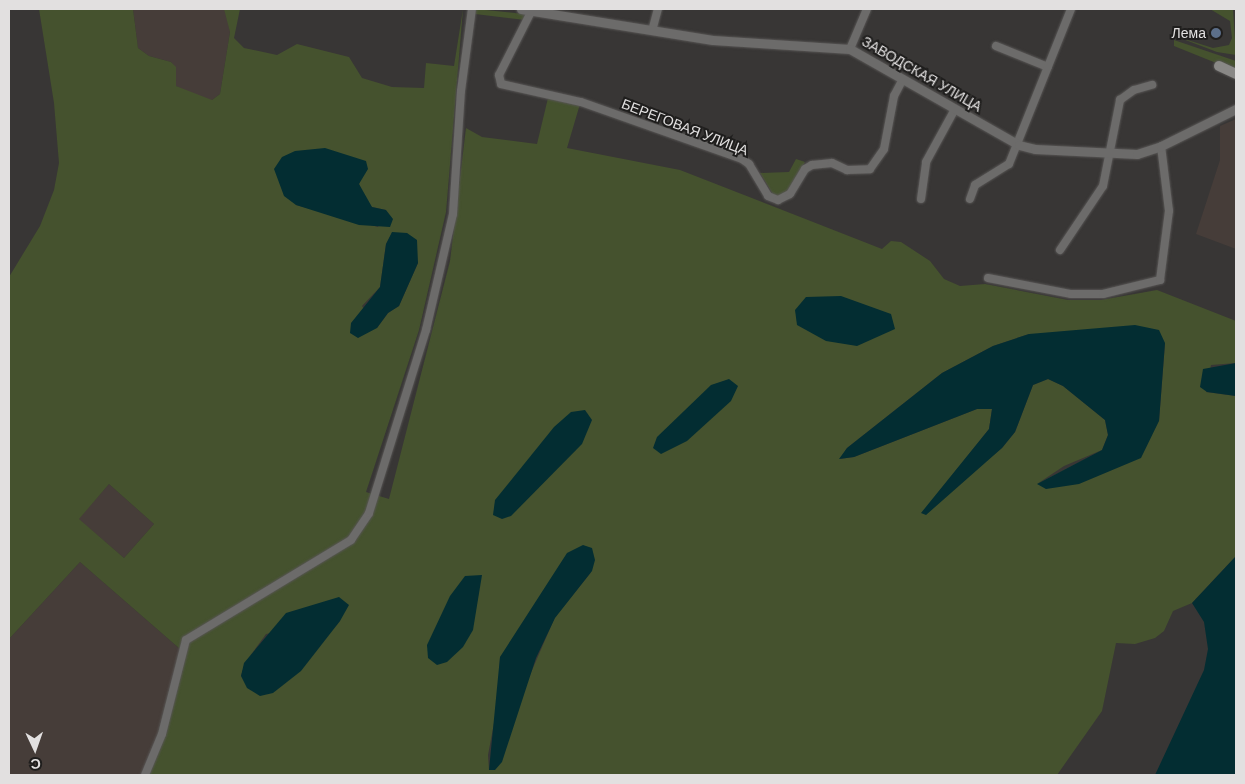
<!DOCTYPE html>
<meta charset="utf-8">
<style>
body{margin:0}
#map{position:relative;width:1245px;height:784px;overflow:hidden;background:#383635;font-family:Arial,sans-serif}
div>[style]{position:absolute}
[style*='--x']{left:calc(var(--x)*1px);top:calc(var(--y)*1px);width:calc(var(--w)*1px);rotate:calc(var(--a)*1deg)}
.built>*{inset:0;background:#463d39}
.green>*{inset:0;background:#45522e}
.water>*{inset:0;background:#032d32}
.roads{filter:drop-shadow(0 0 1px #575554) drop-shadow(0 0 1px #575554)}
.minor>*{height:8px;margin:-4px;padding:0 4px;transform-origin:4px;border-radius:4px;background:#6c6b6a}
.tertiary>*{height:9px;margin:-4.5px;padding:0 4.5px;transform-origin:4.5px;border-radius:4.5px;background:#6c6b6a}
.secondary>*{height:10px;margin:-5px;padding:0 5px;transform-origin:5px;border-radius:5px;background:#898886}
.dots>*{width:14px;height:14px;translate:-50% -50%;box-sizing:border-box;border:2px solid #1f1e1d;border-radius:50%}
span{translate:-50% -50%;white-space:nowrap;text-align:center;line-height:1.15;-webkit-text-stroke:4px #1f1e1d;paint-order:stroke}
.poi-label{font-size:14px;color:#e2e0e0}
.right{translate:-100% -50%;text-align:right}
.street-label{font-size:14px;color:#e2e0e0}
.frame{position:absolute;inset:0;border:10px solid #e2e0e0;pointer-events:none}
.north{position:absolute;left:10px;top:724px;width:50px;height:50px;-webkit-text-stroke:4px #1f1e1d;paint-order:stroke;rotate:177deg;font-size:14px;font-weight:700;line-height:20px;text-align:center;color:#e2e0e0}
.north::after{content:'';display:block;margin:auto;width:18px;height:22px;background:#e2e0e0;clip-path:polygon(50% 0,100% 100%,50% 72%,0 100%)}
</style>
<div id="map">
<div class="built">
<div style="clip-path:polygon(133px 9px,224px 9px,228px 12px,230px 32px,220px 94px,212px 100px,203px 100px,176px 86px,175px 67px,171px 62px,149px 56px,138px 48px)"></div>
<div style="clip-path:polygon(1236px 119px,1236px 249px,1196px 234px,1220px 160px,1220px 126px)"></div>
<div style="clip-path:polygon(109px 484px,154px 524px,124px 558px,78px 519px)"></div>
<div style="clip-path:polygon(80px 562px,180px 649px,153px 752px,142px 775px,9px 775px,9px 639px)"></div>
</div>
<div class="green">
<div style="clip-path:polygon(evenodd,39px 9px,133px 9px,138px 48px,149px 56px,171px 62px,176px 67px,176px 86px,212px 100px,220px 94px,230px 32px,224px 9px,240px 9px,234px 38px,244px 48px,277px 55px,297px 44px,349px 57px,362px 78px,392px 87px,424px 88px,426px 63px,454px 66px,463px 9px,446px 212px,419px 330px,366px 492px,389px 499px,450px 261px,466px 128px,482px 137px,537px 144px,548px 98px,580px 104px,567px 148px,680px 170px,882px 249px,891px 241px,901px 242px,930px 261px,944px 279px,960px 286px,985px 284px,1068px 300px,1101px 300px,1157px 290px,1236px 321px,1236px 363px,1211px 365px,1206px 392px,1236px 396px,1236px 556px,1192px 603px,1173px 611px,1164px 631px,1155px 638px,1135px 644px,1116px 643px,1102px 711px,1057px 775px,142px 775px,153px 752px,180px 649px,80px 562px,9px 639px,9px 277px,40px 226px,54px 190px,59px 163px,54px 103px,39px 9px,361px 176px,359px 184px,365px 199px,372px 207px,386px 210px,378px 227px,296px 205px,361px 176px,39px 9px,392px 233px,407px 233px,418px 263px,399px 306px,388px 313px,377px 328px,362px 306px,380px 287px,386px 244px,392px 233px,39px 9px,1029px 334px,1165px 343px,1159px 421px,1037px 484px,1064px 466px,1102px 450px,1108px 435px,1105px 420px,1063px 386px,1048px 379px,1033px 385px,1015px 432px,1002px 448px,922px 513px,989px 429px,992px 409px,977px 409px,854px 457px,840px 459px,847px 448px,942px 373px,993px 346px,1029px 334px,39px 9px,109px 484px,154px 524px,124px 558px,79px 519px,109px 484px,39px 9px,592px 571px,555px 617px,489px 770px,488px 755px,498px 702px,500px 657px,592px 571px,39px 9px,340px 621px,320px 644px,241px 676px,245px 663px,266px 634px,340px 621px)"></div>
<div style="clip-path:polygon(476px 9px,524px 14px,525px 20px,475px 14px)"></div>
<div style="clip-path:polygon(1210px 9px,1233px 9px,1236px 55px,1217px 52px,1175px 36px,1213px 48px,1229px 45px,1232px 38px,1230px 21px)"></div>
<div style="clip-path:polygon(1174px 40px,1236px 61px,1236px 71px,1174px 46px)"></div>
<div style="clip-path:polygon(796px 159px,805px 162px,790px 190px,779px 197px,774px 196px,760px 173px,789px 172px)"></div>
</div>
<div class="water">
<div style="clip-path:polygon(325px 148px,366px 161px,368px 169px,359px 184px,372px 207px,386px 210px,393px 219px,390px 227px,359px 225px,296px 205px,284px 196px,274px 169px,282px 157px,295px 151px)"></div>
<div style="clip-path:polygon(392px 232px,407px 233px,417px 240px,418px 263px,399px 306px,388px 313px,377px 328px,358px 338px,350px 333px,351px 323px,380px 287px,386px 244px)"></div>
<div style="clip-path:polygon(841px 296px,891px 314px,895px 329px,857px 346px,826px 341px,797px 325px,795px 310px,806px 297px)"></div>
<div style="clip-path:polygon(1135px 325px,1159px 330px,1165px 343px,1159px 421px,1141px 458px,1079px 484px,1046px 489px,1037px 484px,1102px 450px,1108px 435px,1105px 420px,1063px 386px,1048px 379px,1033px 385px,1015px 432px,1002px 448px,926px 515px,921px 513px,989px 429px,992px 409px,977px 409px,854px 457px,839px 459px,847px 448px,942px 373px,993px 346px,1029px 334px)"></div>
<div style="clip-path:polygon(1236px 363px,1236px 396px,1207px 392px,1200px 387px,1203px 369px)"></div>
<div style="clip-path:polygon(729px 379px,738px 386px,731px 401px,687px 441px,661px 454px,653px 448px,657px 437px,711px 385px)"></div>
<div style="clip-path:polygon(585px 410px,592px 420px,582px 444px,511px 516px,502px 519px,493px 515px,495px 500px,554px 427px,571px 412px)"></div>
<div style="clip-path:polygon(583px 545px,592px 548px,595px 560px,592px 571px,555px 618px,536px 658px,502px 762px,495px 770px,489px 770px,500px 657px,567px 553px)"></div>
<div style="clip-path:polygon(1236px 556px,1236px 775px,1155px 775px,1204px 670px,1208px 649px,1204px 622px,1192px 603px)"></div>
<div style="clip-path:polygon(482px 575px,473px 630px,463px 647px,447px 662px,437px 665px,428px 658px,427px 645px,450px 596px,465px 576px)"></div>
<div style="clip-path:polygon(339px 597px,349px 605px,340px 621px,301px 671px,273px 693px,260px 696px,247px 688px,241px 676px,244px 663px,286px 613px)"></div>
</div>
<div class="roads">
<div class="minor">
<div style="--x:532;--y:10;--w:73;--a:116.9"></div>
<div style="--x:499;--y:75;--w:9;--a:77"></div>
<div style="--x:501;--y:84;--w:82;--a:12.7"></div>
<div style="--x:581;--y:102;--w:171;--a:19.5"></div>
<div style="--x:742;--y:159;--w:9;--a:36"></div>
<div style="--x:749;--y:164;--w:37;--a:59"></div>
<div style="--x:768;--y:196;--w:11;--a:22"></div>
<div style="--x:778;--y:200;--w:13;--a:-27"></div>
<div style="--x:790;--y:194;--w:29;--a:-59"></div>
<div style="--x:805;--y:169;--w:8;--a:-30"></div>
<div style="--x:812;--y:165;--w:20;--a:-6"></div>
<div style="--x:832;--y:163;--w:17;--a:25"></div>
<div style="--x:847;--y:170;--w:23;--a:-2"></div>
<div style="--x:870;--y:169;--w:24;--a:-55"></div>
<div style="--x:884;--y:149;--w:54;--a:-79.3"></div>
<div style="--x:894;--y:96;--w:19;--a:-62"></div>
<div style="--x:652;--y:31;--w:23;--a:-75"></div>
<div style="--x:996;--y:46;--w:56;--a:22"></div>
<div style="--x:850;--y:49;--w:43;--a:-67"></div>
<div style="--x:921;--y:199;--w:37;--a:-82"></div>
<div style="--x:926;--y:162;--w:60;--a:-61.3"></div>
<div style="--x:970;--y:199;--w:15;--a:-70"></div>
<div style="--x:975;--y:185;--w:40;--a:-32"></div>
<div style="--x:1009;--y:164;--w:167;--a:-68.2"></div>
<div style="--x:1060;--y:250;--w:77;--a:-56.1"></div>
<div style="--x:1103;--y:186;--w:88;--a:-78.8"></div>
<div style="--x:1120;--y:100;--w:17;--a:-36"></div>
<div style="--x:1134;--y:90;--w:19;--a:-16"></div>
<div style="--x:988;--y:278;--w:85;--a:10.9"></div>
<div style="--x:1071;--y:294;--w:32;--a:0"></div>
<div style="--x:1103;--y:294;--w:59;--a:-13.8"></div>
<div style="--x:1160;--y:280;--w:70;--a:-82.6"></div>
<div style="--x:1169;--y:211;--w:65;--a:-97"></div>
<div style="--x:145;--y:775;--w:44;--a:-67.5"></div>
<div style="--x:162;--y:734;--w:97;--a:-75.7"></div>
<div style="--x:186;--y:640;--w:193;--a:-31.2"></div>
<div style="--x:351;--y:540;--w:32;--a:-56"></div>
<div style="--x:369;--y:513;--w:192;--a:-72.7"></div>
<div style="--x:426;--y:330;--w:119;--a:-76.9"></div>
<div style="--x:453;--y:214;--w:123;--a:-86.3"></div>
<div style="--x:461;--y:91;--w:83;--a:-82.4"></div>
</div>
<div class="tertiary">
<div style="--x:521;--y:9;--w:194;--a:9.2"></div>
<div style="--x:713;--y:40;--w:137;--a:3.8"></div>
<div style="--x:850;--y:49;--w:194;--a:29.6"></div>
<div style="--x:1019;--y:145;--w:16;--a:14"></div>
<div style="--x:1035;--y:149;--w:102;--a:2.8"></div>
<div style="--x:1137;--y:154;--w:25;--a:-18"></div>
<div style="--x:1161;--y:146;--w:84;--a:-26.3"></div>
</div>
<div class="secondary">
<div style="--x:1219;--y:66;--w:19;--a:25"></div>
</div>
</div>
<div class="dots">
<div style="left:1216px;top:33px;background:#5c6f8a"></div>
</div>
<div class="poi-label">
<span class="right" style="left:1206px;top:33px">Лема</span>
</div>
<div class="street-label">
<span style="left:922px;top:74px;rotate:30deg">ЗАВОДСКАЯ УЛИЦА</span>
<span style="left:685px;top:127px;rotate:21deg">БЕРЕГОВАЯ УЛИЦА</span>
</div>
<div class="frame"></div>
<div class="north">С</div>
</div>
